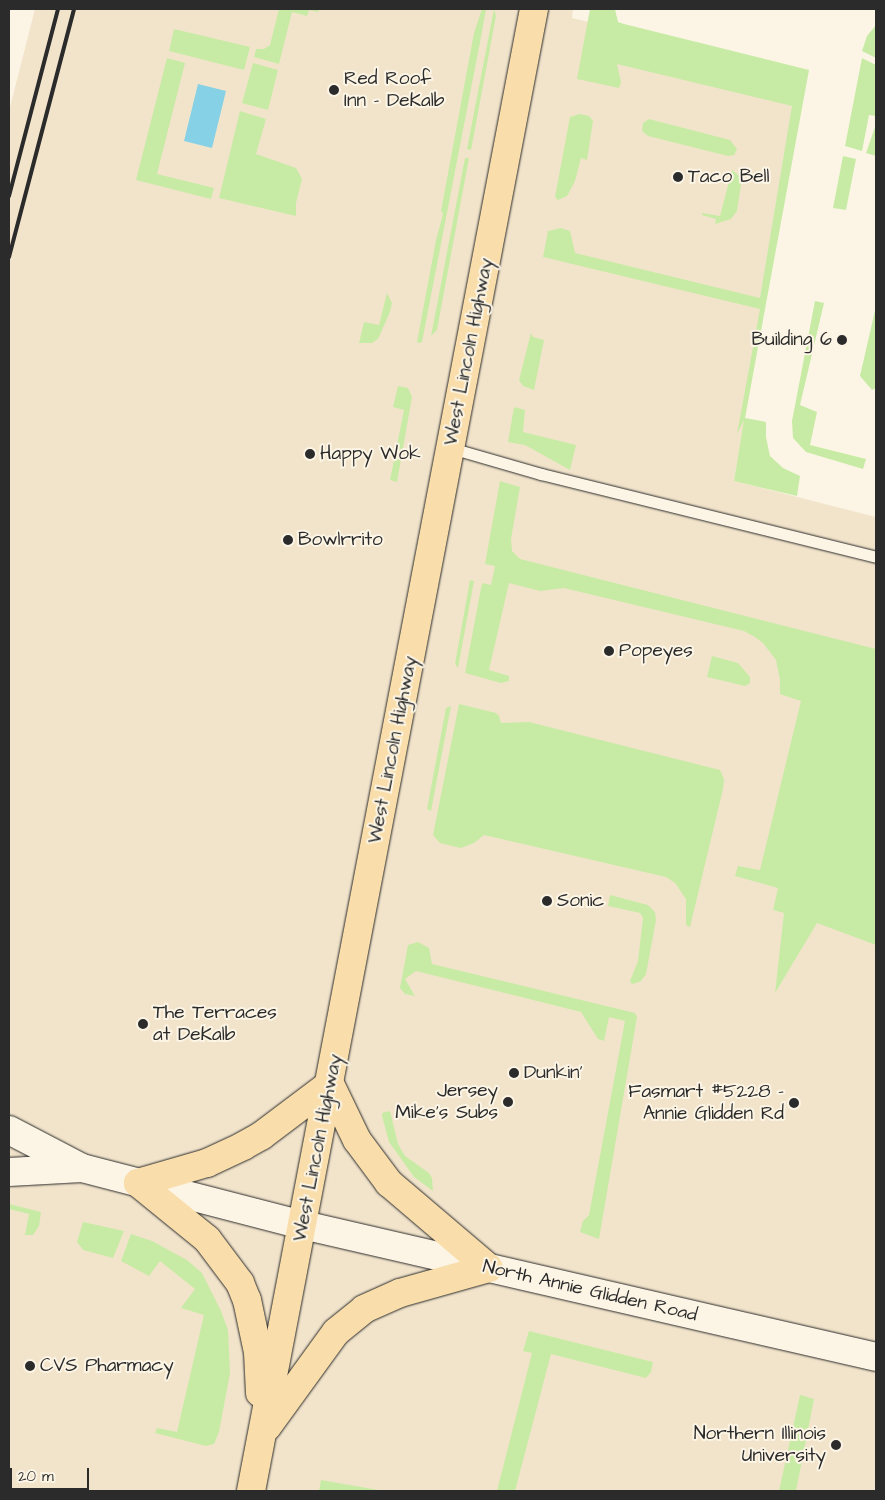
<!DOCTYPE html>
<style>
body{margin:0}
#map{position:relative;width:885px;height:1500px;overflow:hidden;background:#fcf5e5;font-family:"Architects Daughter",sans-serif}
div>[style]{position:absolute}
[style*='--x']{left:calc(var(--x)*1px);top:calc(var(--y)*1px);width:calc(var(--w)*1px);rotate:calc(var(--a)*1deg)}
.built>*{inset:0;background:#f2e4cb}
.green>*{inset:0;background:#c7eba4}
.water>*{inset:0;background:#86d1e6}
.roads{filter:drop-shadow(0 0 1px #2b2b2b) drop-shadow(0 0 1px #2b2b2b)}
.lane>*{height:11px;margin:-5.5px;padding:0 5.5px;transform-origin:5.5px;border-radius:5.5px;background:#fcf5e5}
.secondary>*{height:28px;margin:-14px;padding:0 14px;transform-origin:14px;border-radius:14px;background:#fcf5e5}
.primary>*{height:28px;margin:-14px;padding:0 14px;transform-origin:14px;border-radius:14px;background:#f9deab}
.rail>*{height:4px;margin:-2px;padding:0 2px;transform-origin:2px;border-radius:2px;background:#2b2b2b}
.dots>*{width:14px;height:14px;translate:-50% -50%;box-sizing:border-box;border:2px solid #fcf5e5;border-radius:50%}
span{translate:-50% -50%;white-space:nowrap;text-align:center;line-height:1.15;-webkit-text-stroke:4px #fcf5e5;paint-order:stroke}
.poi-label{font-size:19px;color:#2b2b2b}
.left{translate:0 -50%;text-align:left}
.right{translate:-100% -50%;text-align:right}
.street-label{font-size:19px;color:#2b2b2b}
.frame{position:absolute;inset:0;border:10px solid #2b2b2b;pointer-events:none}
.scale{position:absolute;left:10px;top:1468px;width:79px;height:22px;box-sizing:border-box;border:2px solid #2b2b2b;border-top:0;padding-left:6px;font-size:15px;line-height:18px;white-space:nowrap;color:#2b2b2b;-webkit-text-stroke:4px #fcf5e5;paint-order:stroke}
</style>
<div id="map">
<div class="built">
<div style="clip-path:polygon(35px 9px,573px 9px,572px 18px,805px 73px,734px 481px,876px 517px,876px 1491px,9px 1491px,9px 111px)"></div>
</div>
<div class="green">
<div style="clip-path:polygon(279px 9px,319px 9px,318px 12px,309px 10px,307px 16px,292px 12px,279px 64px,254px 57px,256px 49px,264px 49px,270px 45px)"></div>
<div style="clip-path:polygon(482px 9px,486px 9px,481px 37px,422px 342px,419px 343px,417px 342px,436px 240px,443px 214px,441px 211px,474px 33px)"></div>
<div style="clip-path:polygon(494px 9px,496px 16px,471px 150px,467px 149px)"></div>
<div style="clip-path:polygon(590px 9px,615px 9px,618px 22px,624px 24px,809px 70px,745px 418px,766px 422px,766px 437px,770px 456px,783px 468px,800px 476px,797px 496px,734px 481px,744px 420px,737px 434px,760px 309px,543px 257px,548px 231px,561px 228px,570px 231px,575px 253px,760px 298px,792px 106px,617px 64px,621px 82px,619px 88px,577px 79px)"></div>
<div style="clip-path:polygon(876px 25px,876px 58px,862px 51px,867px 36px)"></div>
<div style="clip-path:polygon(174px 29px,250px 47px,244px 70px,169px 51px)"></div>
<div style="clip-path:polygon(167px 58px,185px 63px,157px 174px,214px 188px,211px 199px,136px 180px)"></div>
<div style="clip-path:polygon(862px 58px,876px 65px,876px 116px,869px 115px,862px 151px,845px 146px)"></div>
<div style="clip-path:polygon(253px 63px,278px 70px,268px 110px,242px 103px)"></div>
<div style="clip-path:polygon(240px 111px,266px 119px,256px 154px,296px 168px,302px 179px,296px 203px,296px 216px,219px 198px)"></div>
<div style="clip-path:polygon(580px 114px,589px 116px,593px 121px,587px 160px,581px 158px,575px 181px,567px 196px,558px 200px,555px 197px,570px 117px)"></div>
<div style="clip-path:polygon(649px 119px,730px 140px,737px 149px,734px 155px,728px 156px,648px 136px,642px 131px,643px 123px)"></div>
<div style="clip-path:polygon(876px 124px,876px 156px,866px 153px)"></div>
<div style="clip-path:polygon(843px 156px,856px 159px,846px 210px,833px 208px)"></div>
<div style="clip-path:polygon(465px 158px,469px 158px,437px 330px,431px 336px)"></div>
<div style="clip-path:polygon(732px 170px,742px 178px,737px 211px,731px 219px,715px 224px,716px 219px,702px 215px,702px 213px,720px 216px)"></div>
<div style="clip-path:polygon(387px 293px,392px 303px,390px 312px,378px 339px,372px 343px,359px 343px,364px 322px,379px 325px)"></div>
<div style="clip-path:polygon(815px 301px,824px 303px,800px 405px,817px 412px,810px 445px,866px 459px,863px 469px,806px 452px,793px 438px,792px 421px)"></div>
<div style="clip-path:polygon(876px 306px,876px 388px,872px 390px,860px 376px)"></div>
<div style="clip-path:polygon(531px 333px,533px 337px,544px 340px,534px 390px,523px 386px,519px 380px)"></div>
<div style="clip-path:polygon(398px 386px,408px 388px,412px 397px,397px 482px,390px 480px,404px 410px,393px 407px)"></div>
<div style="clip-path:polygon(514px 407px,525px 410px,523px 432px,576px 445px,570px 470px,525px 445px,508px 442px)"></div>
<div style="clip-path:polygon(500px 481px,520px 487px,511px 539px,512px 551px,520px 559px,876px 649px,876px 945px,817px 923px,775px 993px,784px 913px,773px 910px,778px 888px,735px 876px,738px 866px,760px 870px,801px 701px,780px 694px,780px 680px,776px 660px,763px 643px,755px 637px,744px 631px,564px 588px,540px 591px,509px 583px,489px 670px,509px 676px,509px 681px,501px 683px,465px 673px,482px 583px,491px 585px,495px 566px,485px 564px)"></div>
<div style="clip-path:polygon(470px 580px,474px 581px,458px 668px,455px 664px)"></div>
<div style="clip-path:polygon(712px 656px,738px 663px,750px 677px,750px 683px,745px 686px,707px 677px)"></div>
<div style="clip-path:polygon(459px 704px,496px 713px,499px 716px,501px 723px,529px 722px,720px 770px,724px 779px,723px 789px,690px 927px,687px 926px,686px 923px,686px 899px,675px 883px,666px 877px,484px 835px,474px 843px,461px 848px,440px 843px,433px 835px)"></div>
<div style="clip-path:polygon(451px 706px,431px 811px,427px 809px,446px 708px)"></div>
<div style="clip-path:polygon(610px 895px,648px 905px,655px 912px,656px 920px,646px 974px,641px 981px,636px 983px,632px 984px,630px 981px,638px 961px,643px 918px,640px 913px,608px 906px)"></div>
<div style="clip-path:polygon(418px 942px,429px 948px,432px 964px,635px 1013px,637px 1017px,599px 1239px,580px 1232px,583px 1221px,589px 1215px,625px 1021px,609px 1017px,604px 1041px,598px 1039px,581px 1012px,416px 971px,405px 979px,415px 996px,405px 994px,400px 988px,408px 945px)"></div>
<div style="clip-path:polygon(390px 1111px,398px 1144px,405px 1156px,429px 1173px,432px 1178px,433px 1191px,414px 1177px,389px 1142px,382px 1116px,382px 1113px)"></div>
<div style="clip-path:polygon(9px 1204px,41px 1212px,39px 1226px,33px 1235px,25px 1235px,29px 1214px,9px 1209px)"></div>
<div style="clip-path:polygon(83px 1222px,124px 1231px,113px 1258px,83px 1250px,77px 1242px)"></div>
<div style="clip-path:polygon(131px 1234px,152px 1241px,187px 1260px,202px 1273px,221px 1311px,228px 1330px,230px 1373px,219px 1432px,214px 1444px,206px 1446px,155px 1433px,157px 1428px,177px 1432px,204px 1315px,181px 1308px,195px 1289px,160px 1261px,149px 1276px,121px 1261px)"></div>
<div style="clip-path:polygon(529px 1331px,653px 1362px,651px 1372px,646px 1378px,551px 1354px,515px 1491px,497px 1491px,532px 1353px,523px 1351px)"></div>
<div style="clip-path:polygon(800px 1395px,814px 1399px,796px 1491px,779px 1491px)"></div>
<div style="clip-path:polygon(321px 1480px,384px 1491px,319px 1491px)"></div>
</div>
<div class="water">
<div style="clip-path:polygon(198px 84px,226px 91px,212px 148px,184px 141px)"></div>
</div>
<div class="roads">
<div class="lane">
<div style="--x:451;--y:448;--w:94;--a:16.1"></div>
<div style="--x:541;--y:474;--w:345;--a:13.9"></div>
</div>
<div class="secondary">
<div style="--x:9;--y:1130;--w:82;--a:27.5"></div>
<div style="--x:82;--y:1168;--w:228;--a:14.5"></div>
<div style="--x:303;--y:1225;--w:588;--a:12.97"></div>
<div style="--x:9;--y:1172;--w:73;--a:-3.1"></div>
</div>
<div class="primary">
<div style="--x:330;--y:1084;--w:62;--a:64.3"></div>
<div style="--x:357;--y:1140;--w:54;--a:53.3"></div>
<div style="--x:389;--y:1183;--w:131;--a:40.4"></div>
<div style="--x:138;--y:1183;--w:89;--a:39.1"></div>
<div style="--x:207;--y:1239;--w:55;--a:53.1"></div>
<div style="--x:240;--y:1283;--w:18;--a:68"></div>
<div style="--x:247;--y:1300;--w:53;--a:78.1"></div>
<div style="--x:258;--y:1352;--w:41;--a:87.2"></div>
<div style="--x:138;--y:1183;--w:72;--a:-16.2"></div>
<div style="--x:207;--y:1163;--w:40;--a:-25"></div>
<div style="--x:243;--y:1146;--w:21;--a:-29"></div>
<div style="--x:261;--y:1136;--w:86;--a:-37"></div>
<div style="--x:267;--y:1427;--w:117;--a:-54"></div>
<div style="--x:336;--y:1332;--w:36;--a:-39"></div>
<div style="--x:364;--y:1309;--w:39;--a:-24"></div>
<div style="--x:400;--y:1293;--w:92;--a:-15.7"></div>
<div style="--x:251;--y:1491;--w:1509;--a:-79.19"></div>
</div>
</div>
<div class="rail">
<div style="--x:9;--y:196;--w:193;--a:-75.3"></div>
<div style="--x:9;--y:257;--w:256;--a:-75.3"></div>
</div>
<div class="dots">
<div style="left:334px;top:90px;background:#2b2b2b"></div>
<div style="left:678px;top:177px;background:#2b2b2b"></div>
<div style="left:842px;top:340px;background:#2b2b2b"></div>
<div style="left:310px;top:454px;background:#2b2b2b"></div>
<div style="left:288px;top:540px;background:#2b2b2b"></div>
<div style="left:609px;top:651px;background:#2b2b2b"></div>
<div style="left:547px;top:901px;background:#2b2b2b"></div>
<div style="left:143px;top:1024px;background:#2b2b2b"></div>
<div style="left:514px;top:1073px;background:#2b2b2b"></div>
<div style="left:508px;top:1102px;background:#2b2b2b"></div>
<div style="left:794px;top:1103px;background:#2b2b2b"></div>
<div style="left:30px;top:1366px;background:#2b2b2b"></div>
<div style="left:836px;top:1445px;background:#2b2b2b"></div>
</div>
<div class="poi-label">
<span class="left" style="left:344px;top:90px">Red Roof<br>Inn - DeKalb</span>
<span class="left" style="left:688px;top:177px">Taco Bell</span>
<span class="right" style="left:832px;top:340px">Building 6</span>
<span class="left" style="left:320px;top:454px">Happy Wok</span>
<span class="left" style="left:298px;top:540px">Bowlrrito</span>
<span class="left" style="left:619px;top:651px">Popeyes</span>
<span class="left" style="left:557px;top:901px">Sonic</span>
<span class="left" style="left:153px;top:1024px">The Terraces<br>at DeKalb</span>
<span class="left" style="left:524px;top:1073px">Dunkin'</span>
<span class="right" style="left:498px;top:1102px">Jersey<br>Mike's Subs</span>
<span class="right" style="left:784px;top:1103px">Fasmart #5228 -<br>Annie Glidden Rd</span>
<span class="left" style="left:40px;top:1366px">CVS Pharmacy</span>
<span class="right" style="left:826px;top:1445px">Northern Illinois<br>University</span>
</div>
<div class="street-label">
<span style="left:469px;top:352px;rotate:-79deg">West Lincoln Highway</span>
<span style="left:393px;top:750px;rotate:-79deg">West Lincoln Highway</span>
<span style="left:318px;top:1148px;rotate:-79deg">West Lincoln Highway</span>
<span style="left:590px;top:1291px;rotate:13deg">North Annie Glidden Road</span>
</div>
<div class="frame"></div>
<div class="scale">20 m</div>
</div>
